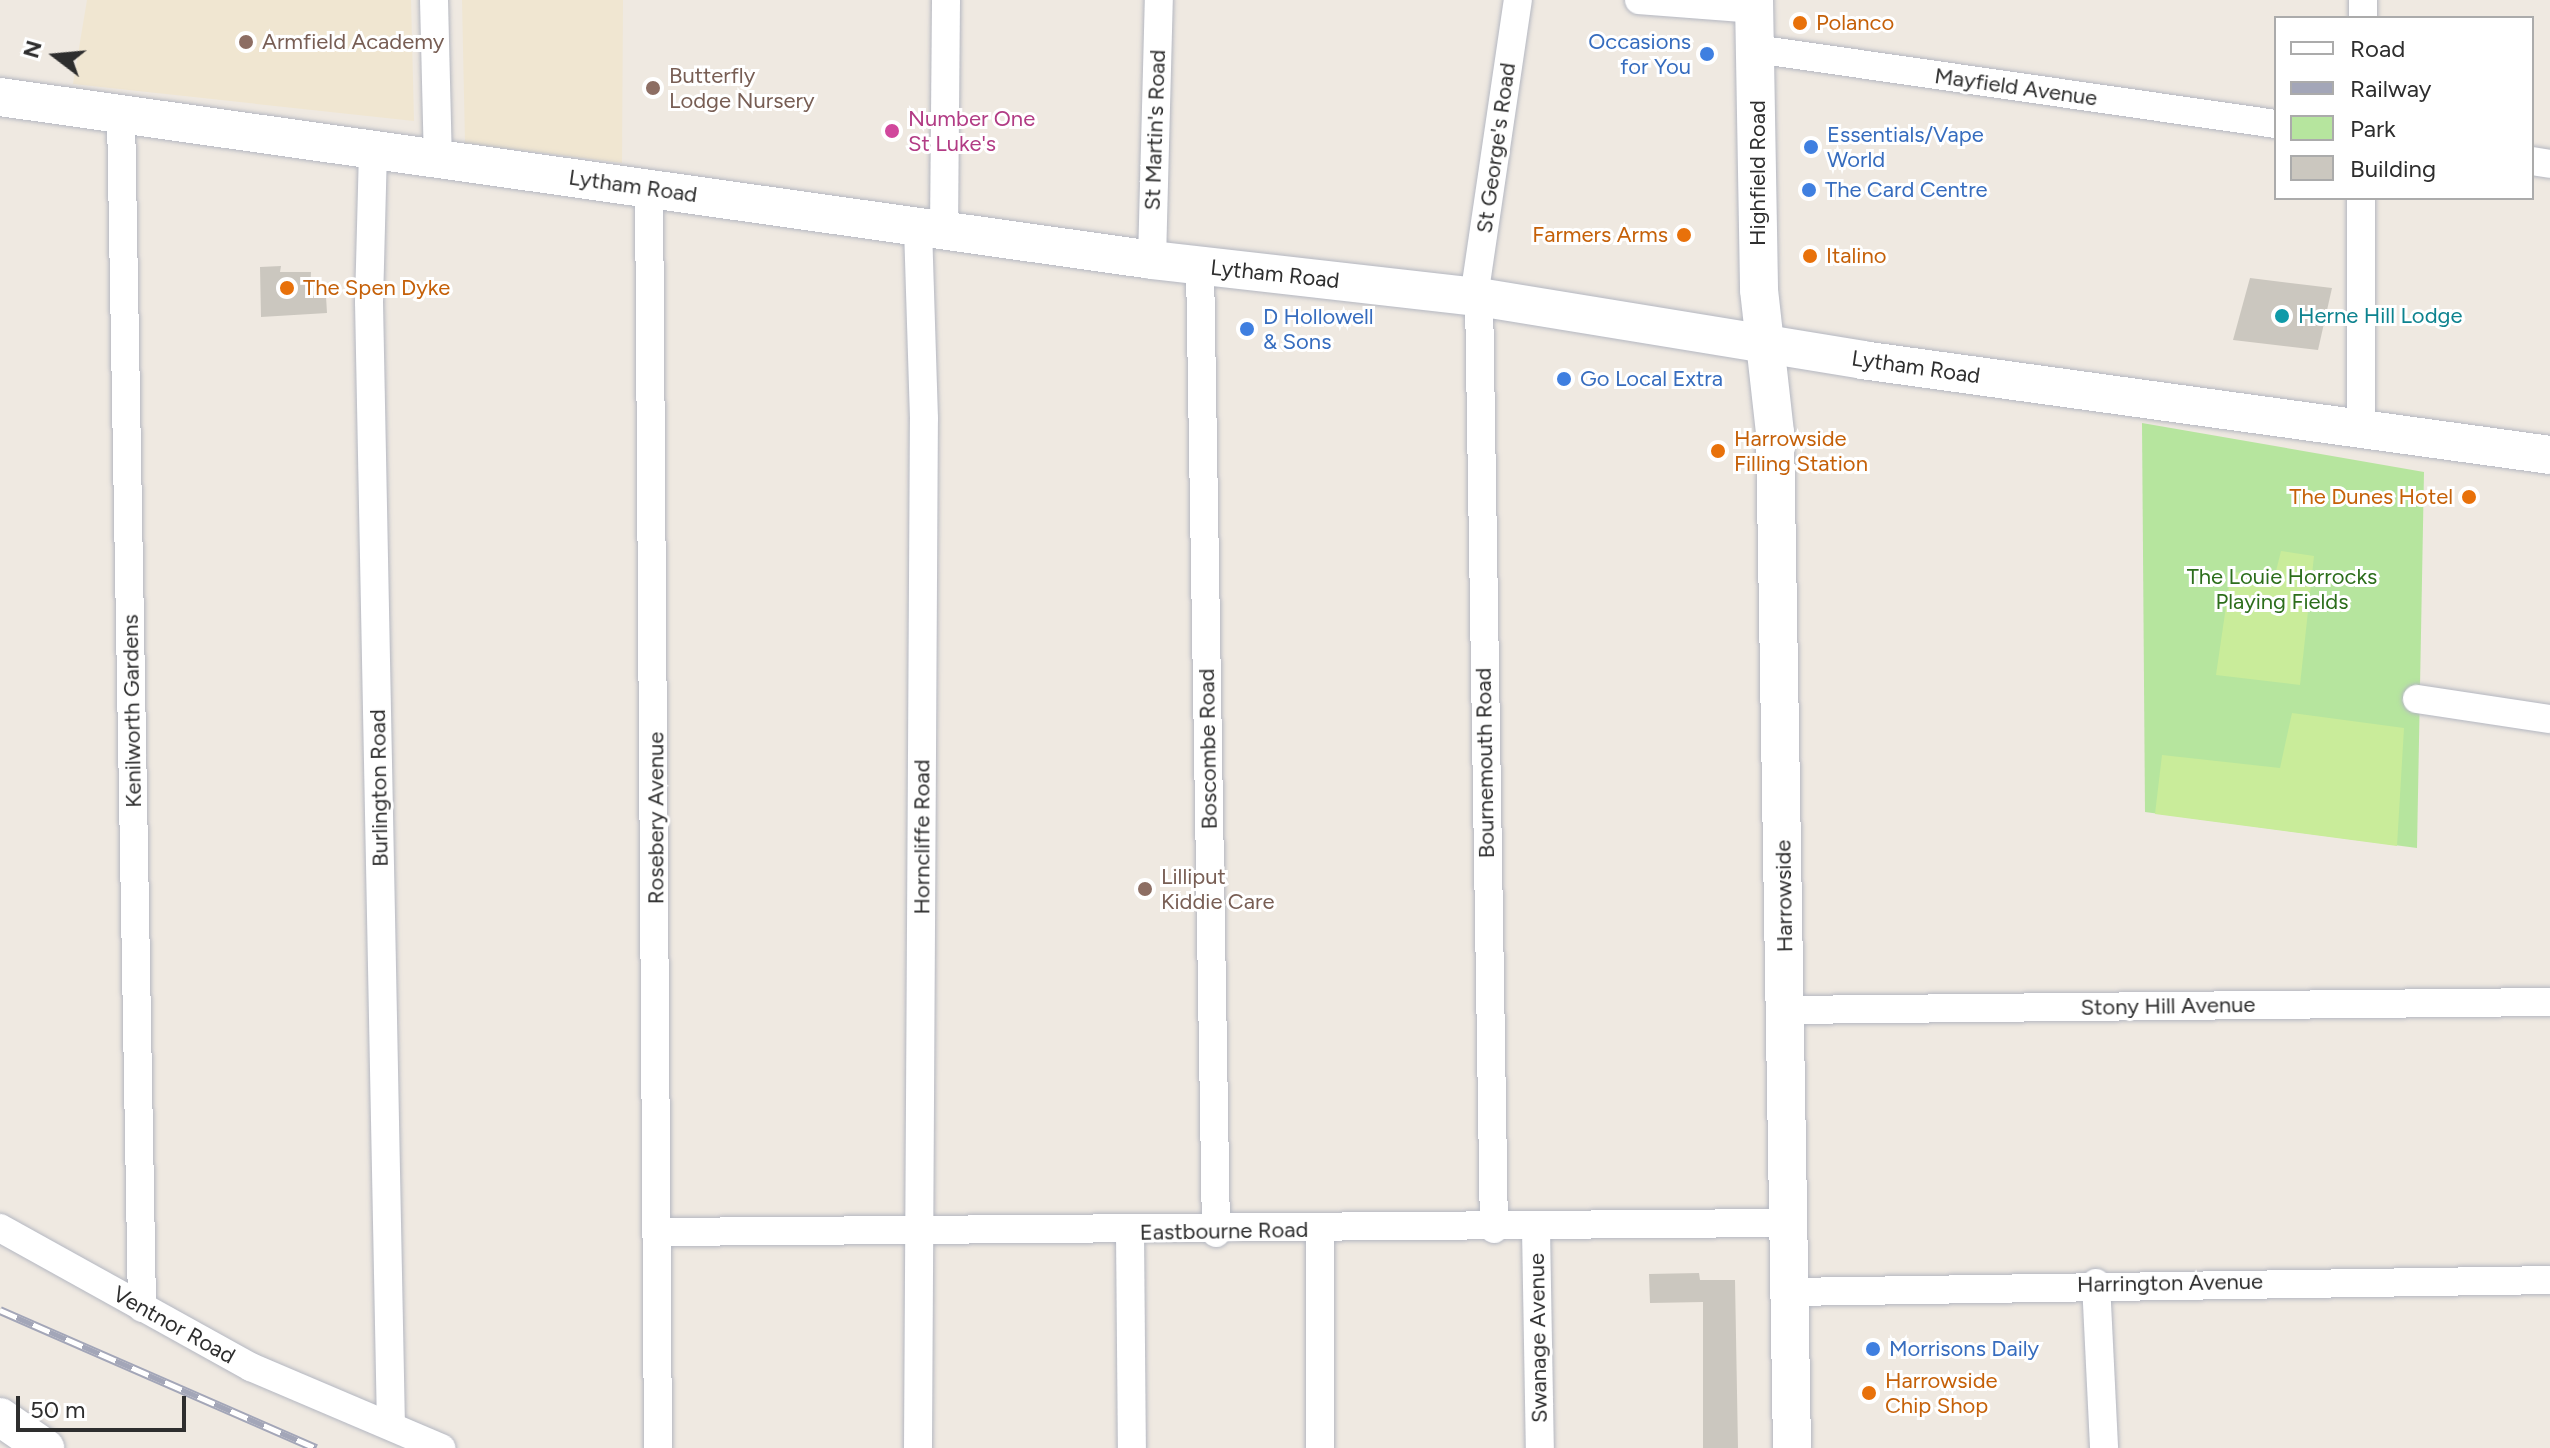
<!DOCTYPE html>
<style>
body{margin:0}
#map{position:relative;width:2550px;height:1448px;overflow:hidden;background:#efe9e1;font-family:Figtree,sans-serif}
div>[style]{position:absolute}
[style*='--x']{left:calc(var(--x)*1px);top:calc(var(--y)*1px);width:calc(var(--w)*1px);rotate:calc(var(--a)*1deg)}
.education>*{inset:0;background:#f0e6d1}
.green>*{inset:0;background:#b6e59e}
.pitch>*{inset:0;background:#c9ec9a}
.building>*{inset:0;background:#cbc7bf}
.roads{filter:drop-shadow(0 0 2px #b4b7c1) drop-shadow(0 0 2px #b4b7c1)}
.street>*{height:28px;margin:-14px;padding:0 14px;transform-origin:14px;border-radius:14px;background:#fff}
.secondary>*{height:38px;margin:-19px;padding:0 19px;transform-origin:19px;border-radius:19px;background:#fff}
.rail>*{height:9px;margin-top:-4.5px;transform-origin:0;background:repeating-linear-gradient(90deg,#fff 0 18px,#a3a6b8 0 36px);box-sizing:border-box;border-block:2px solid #a3a6b8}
.dots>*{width:22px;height:22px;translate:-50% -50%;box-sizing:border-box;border:4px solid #fff;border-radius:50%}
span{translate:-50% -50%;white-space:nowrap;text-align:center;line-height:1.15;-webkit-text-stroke:6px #fff;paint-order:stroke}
.food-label{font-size:22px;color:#c56008}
.left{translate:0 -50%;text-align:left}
.right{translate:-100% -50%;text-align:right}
.shop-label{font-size:22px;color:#366cbe}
.education-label{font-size:22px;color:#785e54}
.street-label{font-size:22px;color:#2e2e2e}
.hotel-label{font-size:22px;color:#b23c85}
.culture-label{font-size:22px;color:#0d838f}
.park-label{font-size:22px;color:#2c6e1b}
.legend{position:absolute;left:2274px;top:16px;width:260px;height:184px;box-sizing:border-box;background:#fff;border:2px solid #ababab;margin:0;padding:10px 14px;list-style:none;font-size:24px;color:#2e2e2e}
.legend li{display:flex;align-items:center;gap:16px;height:40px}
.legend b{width:40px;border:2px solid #ababab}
.north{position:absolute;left:16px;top:16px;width:80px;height:80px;-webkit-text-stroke:6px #fff;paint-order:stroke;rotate:286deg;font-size:22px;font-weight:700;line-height:32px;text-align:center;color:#2e2e2e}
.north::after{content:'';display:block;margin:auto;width:28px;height:36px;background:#2e2e2e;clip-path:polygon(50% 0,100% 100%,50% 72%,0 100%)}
.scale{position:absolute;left:16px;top:1396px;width:170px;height:36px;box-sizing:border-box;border:4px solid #2e2e2e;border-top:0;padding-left:10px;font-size:24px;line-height:28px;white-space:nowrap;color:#2e2e2e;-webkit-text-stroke:6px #fff;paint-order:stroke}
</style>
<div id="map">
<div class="education">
<div style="clip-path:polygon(87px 0,411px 0,414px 121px,73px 84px)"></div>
<div style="clip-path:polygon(462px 0,623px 0,622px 163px,465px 143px)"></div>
</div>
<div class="green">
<div style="clip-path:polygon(2142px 423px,2424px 472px,2417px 848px,2145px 812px)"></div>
</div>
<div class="pitch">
<div style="clip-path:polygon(2281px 551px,2314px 556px,2300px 685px,2216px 675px,2231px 572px,2275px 575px)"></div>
<div style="clip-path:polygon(2292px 713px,2404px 728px,2397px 846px,2155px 814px,2162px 755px,2280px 768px)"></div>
</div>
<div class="building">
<div style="clip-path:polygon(281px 266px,280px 272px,311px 272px,310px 296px,326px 296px,327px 313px,261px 317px,260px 267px)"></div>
<div style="clip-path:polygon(2250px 278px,2332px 288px,2318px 350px,2233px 340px)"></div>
<div style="clip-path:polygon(1699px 1273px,1700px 1280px,1735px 1280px,1738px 1448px,1703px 1448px,1703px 1302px,1650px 1303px,1649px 1274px)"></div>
</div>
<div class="roads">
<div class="street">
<div style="--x:434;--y:0;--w:159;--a:88.6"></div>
<div style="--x:1639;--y:0;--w:116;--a:4.4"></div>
<div style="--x:2363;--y:18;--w:18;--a:-90"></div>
<div style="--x:1756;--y:49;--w:525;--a:8.21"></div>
<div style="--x:121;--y:115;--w:1193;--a:88.99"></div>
<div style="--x:373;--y:150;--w:152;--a:91.5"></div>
<div style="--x:369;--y:302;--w:1123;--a:88.88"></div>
<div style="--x:2532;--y:161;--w:18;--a:9"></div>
<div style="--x:649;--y:189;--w:1259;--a:89.59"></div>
<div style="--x:2361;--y:198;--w:230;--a:90"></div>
<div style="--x:944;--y:230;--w:230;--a:-89.5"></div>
<div style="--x:1152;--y:260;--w:260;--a:-88.5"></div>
<div style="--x:1200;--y:266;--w:967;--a:89.05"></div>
<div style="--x:1474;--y:297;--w:300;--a:-81.6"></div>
<div style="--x:1479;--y:297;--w:932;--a:89.08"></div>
<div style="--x:2417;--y:699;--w:134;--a:8.6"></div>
<div style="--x:1786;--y:1010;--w:764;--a:-0.6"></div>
<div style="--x:0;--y:1228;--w:287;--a:29"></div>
<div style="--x:251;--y:1367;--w:207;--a:23.1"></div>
<div style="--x:1536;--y:1229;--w:219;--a:89"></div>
<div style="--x:1320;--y:1230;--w:218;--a:90"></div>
<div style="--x:658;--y:1232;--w:1131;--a:-0.46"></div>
<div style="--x:1130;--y:1232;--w:216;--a:89.5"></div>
<div style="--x:2096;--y:1283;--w:165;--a:87.2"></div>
<div style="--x:1790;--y:1292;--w:760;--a:-0.9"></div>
<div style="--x:918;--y:1448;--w:1029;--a:-89.67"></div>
<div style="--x:924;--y:419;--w:193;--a:-91.8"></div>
</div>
<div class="secondary">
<div style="--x:1754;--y:0;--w:290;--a:89"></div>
<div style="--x:1759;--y:290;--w:144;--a:83.6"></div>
<div style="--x:1775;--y:433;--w:1015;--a:89.04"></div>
<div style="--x:0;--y:97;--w:1163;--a:8.05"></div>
<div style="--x:1152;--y:260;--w:329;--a:6.5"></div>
<div style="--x:1479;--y:297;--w:388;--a:9.3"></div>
<div style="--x:1862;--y:360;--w:695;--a:7.86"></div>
<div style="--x:0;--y:1417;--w:55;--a:34.6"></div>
</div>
</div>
<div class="rail">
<div style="--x:0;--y:1310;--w:345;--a:23.6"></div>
</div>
<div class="dots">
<div style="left:1800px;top:23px;background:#e8710a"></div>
<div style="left:246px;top:42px;background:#8d6e63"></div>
<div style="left:1707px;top:54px;background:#3f7fe0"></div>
<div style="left:653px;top:88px;background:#8d6e63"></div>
<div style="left:892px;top:131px;background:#d1479c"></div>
<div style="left:1811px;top:147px;background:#3f7fe0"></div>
<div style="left:1809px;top:190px;background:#3f7fe0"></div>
<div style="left:1684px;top:235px;background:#e8710a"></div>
<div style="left:1810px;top:256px;background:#e8710a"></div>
<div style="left:287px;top:288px;background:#e8710a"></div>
<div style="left:2282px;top:316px;background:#0f9aa8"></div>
<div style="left:1247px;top:329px;background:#3f7fe0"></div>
<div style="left:1564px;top:379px;background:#3f7fe0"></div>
<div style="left:1718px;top:451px;background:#e8710a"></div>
<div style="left:2469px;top:497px;background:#e8710a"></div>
<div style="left:1145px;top:889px;background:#8d6e63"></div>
<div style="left:1873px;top:1349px;background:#3f7fe0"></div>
<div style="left:1869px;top:1393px;background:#e8710a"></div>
</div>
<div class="food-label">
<span class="left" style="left:1816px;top:23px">Polanco</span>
<span class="right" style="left:1668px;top:235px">Farmers Arms</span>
<span class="left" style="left:1826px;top:256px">Italino</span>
<span class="left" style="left:303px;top:288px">The Spen Dyke</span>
<span class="left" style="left:1734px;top:451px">Harrowside<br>Filling Station</span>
<span class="right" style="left:2453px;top:497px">The Dunes Hotel</span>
<span class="left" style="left:1885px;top:1393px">Harrowside<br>Chip Shop</span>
</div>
<div class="shop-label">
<span class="right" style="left:1691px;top:54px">Occasions<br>for You</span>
<span class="left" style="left:1827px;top:147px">Essentials/Vape<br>World</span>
<span class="left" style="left:1825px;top:190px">The Card Centre</span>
<span class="left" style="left:1263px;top:329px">D Hollowell<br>&amp; Sons</span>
<span class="left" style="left:1580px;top:379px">Go Local Extra</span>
<span class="left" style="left:1889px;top:1349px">Morrisons Daily</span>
</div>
<div class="education-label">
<span class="left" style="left:262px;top:42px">Armfield Academy</span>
<span class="left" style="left:669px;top:88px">Butterfly<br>Lodge Nursery</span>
<span class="left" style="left:1161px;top:889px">Lilliput<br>Kiddie Care</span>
</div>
<div class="street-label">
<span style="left:2016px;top:87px;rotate:8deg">Mayfield Avenue</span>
<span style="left:1155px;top:130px;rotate:-88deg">St Martin's Road</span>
<span style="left:1496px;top:148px;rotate:-82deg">St George's Road</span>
<span style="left:1758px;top:173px;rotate:-90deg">Highfield Road</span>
<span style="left:633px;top:186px;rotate:8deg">Lytham Road</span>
<span style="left:1275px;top:274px;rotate:6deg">Lytham Road</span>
<span style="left:1916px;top:367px;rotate:8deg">Lytham Road</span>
<span style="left:132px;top:711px;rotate:-91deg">Kenilworth Gardens</span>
<span style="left:1208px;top:749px;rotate:-91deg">Boscombe Road</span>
<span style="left:1485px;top:763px;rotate:-91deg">Bournemouth Road</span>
<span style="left:379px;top:788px;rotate:-91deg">Burlington Road</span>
<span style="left:656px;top:818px;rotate:-90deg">Rosebery Avenue</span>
<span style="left:922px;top:837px;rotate:-90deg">Horncliffe Road</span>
<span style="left:1784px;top:896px;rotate:-91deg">Harrowside</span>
<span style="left:2168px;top:1006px;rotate:-1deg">Stony Hill Avenue</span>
<span style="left:1224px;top:1231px;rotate:-1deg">Eastbourne Road</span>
<span style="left:2170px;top:1283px;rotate:-1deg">Harrington Avenue</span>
<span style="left:174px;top:1325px;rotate:29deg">Ventnor Road</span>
<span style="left:1538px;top:1338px;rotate:-91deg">Swanage Avenue</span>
</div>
<div class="hotel-label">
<span class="left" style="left:908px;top:131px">Number One<br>St Luke's</span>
</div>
<div class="culture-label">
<span class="left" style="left:2298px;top:316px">Herne Hill Lodge</span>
</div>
<div class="park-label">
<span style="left:2282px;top:589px">The Louie Horrocks<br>Playing Fields</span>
</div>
<ul class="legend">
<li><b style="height:10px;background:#fff"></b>Road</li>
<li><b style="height:10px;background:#a3a6b8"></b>Railway</li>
<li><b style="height:22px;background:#b6e59e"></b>Park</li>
<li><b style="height:22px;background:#cbc7bf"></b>Building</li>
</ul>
<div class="north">N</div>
<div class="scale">50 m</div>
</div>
